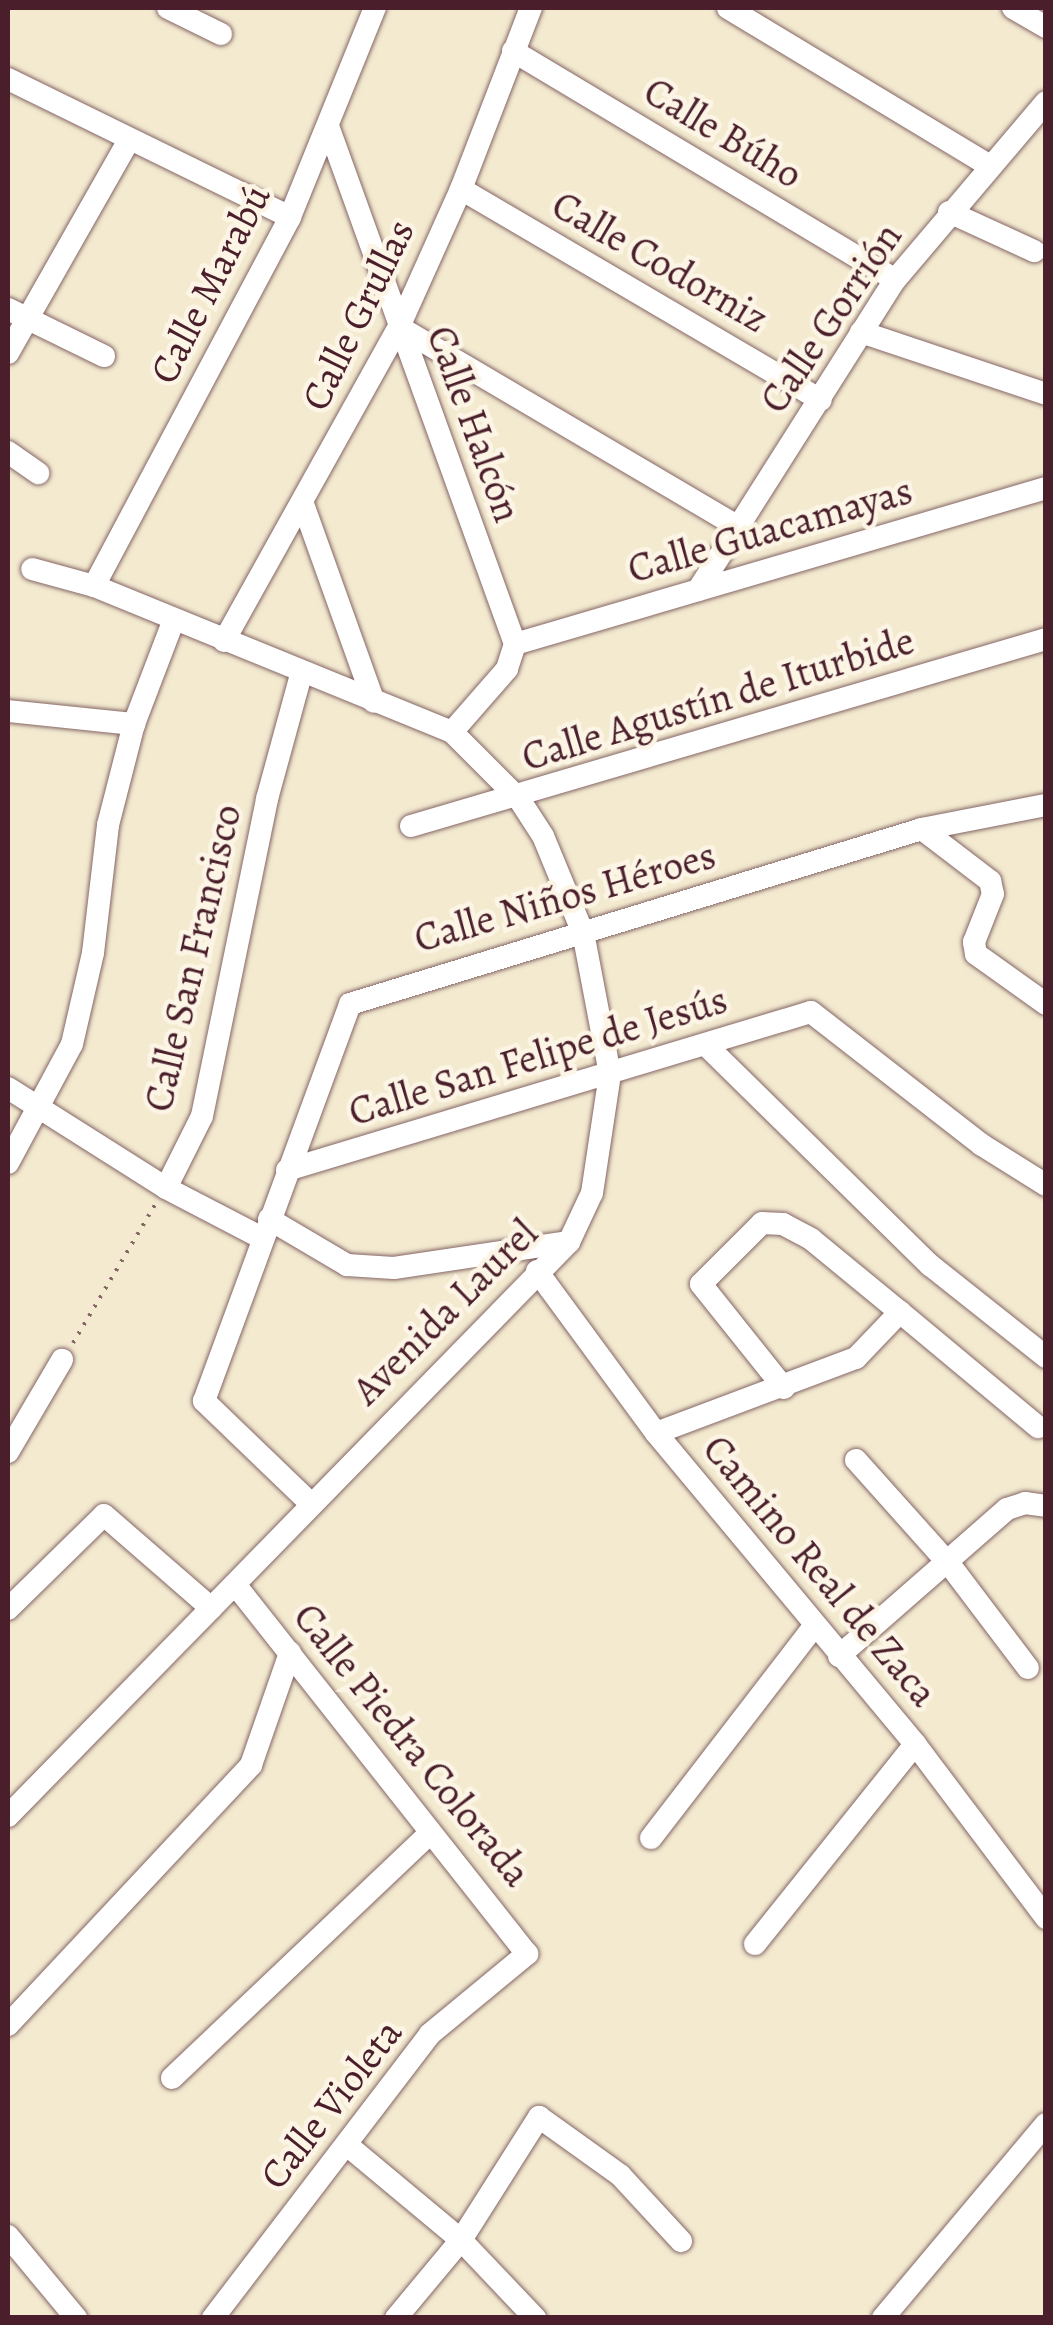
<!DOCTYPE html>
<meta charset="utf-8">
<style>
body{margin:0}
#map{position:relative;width:1053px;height:2325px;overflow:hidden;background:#f3ead0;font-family:Alegreya,serif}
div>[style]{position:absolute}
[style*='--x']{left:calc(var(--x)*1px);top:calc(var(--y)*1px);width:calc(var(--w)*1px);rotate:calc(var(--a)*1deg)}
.path>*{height:4px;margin-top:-2px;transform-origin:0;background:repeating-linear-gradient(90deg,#856665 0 2.5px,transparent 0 10.5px)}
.roads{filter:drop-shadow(0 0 2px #856665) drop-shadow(0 0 2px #856665)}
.minor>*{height:22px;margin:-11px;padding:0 11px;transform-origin:11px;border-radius:11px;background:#fff}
span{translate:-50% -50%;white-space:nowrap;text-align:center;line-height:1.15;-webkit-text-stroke:9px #fcf5e5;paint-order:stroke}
.street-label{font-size:40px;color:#4a1f2b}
.frame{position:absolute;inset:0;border:10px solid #4a1f2b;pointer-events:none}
</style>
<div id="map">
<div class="path">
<div style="--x:73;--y:1343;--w:161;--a:-59.3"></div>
</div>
<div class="roads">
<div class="minor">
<div style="--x:168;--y:8;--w:59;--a:26.1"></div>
<div style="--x:728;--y:8;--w:304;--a:31.1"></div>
<div style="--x:1013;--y:8;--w:38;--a:30"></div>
<div style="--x:513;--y:51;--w:445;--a:30.9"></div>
<div style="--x:8;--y:79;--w:314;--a:26.1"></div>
<div style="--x:328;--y:126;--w:551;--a:70.15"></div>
<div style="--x:515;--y:644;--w:26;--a:108"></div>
<div style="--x:507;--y:669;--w:84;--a:131.1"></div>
<div style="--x:461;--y:189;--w:417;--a:30.4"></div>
<div style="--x:949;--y:212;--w:94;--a:24.6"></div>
<div style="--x:8;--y:309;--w:107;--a:26.1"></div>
<div style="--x:399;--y:327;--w:394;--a:30.5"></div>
<div style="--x:861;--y:332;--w:195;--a:18.5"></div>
<div style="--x:8;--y:353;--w:245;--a:-60.4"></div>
<div style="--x:8;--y:452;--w:37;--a:35"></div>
<div style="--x:303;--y:504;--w:210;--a:70.3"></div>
<div style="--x:94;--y:586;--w:418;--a:-62"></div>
<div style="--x:290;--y:217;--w:226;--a:-67.9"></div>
<div style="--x:698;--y:590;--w:367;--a:-57.6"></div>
<div style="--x:895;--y:280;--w:233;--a:-49.7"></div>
<div style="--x:224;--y:641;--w:359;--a:-60.9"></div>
<div style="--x:399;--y:327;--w:151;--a:-65.8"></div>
<div style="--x:461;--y:189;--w:194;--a:-68.9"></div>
<div style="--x:515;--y:644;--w:553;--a:-16.37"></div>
<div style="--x:8;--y:711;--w:127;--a:5.9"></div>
<div style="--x:411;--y:826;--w:662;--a:-16.41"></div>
<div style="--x:922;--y:829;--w:86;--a:37.4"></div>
<div style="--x:990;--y:881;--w:13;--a:77"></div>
<div style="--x:993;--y:894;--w:52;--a:111.6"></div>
<div style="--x:974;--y:942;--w:12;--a:81"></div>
<div style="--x:976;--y:954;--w:86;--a:35.5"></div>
<div style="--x:707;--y:1046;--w:313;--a:44.5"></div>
<div style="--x:930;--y:1265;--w:148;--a:38.4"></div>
<div style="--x:8;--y:1088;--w:187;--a:32.3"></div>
<div style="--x:166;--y:1188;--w:108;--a:27.5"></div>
<div style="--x:8;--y:1163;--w:135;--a:-61.7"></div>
<div style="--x:72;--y:1044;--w:93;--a:-77"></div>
<div style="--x:93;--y:953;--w:129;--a:-83.3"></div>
<div style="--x:108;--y:825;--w:104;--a:-75.6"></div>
<div style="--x:134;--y:724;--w:112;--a:-69.1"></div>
<div style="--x:287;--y:1170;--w:547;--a:-16.78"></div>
<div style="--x:811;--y:1012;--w:217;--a:37.9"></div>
<div style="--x:982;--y:1145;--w:75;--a:32"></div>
<div style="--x:166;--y:1188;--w:80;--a:-63.4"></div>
<div style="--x:202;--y:1116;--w:324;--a:-78.4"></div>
<div style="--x:267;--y:799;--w:129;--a:-74.7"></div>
<div style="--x:269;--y:1219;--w:91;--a:30.5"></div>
<div style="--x:347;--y:1265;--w:47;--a:3.7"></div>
<div style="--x:394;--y:1268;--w:177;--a:-8.5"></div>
<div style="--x:537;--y:1271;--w:201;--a:53.7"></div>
<div style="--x:656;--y:1433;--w:405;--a:50.2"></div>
<div style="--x:915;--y:1744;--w:218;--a:53"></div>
<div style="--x:784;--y:1388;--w:133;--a:-128.6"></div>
<div style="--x:701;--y:1284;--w:86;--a:-45"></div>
<div style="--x:762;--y:1223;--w:21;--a:3"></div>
<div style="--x:783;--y:1224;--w:32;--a:28"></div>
<div style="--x:811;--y:1239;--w:115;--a:39.4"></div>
<div style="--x:656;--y:1433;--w:214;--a:-20.6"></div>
<div style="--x:856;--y:1358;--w:64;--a:-46.3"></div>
<div style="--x:900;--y:1312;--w:180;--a:39.8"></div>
<div style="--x:8;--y:1452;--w:107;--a:-59.6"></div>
<div style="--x:856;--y:1460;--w:141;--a:48.2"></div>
<div style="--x:950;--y:1565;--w:129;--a:52.9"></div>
<div style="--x:309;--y:1502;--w:146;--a:-136.1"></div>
<div style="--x:204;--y:1401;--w:423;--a:-69.8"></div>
<div style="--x:350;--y:1004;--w:598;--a:-17.01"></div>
<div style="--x:922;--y:829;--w:126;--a:-11"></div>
<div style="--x:8;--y:1609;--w:134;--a:-44.4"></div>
<div style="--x:104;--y:1515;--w:142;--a:41"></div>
<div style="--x:839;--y:1656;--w:223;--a:-41.2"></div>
<div style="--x:1007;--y:1509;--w:19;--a:-18"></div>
<div style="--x:1025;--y:1503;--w:21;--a:8"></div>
<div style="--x:8;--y:1816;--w:803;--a:-45.66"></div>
<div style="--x:569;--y:1242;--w:54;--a:-64.9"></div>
<div style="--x:592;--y:1193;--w:120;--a:-81.4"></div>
<div style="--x:610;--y:1074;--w:144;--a:-100.8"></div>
<div style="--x:583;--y:933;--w:105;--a:-112.4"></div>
<div style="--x:543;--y:836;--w:44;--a:-123"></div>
<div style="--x:519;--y:799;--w:95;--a:-135"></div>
<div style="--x:452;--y:732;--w:387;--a:-157.8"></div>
<div style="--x:94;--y:586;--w:64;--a:-164.7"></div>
<div style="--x:651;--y:1838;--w:267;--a:-52.4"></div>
<div style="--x:755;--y:1944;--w:256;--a:-51.3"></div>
<div style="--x:8;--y:2025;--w:356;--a:-46.9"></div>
<div style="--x:251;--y:1765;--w:119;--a:-70.8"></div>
<div style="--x:172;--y:2078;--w:353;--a:-43.5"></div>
<div style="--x:347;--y:2145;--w:148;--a:39.8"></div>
<div style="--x:461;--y:2240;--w:108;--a:46.5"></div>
<div style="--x:8;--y:2236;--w:107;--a:50.3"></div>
<div style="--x:213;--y:2318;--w:357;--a:-52.6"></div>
<div style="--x:430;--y:2034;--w:126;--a:-39.5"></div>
<div style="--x:527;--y:1954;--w:471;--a:-128.3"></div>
<div style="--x:396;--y:2318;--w:102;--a:-50.2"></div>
<div style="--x:461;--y:2240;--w:146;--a:-57.6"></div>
<div style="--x:539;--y:2117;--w:100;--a:35.6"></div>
<div style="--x:620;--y:2175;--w:90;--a:47.3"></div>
<div style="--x:883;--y:2318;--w:253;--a:-50"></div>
</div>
</div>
<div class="street-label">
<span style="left:723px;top:133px;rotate:31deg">Calle Búho</span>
<span style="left:660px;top:262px;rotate:30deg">Calle Codorniz</span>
<span style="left:210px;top:284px;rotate:-63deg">Calle Marabú</span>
<span style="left:358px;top:315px;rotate:-64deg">Calle Grullas</span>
<span style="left:831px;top:318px;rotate:-56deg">Calle Gorrión</span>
<span style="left:474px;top:424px;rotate:70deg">Calle Halcón</span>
<span style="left:770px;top:530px;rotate:-16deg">Calle Guacamayas</span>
<span style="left:718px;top:699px;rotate:-17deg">Calle Agustín de Iturbide</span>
<span style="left:565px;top:897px;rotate:-16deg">Calle Niños Héroes</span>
<span style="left:193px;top:958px;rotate:-77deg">Calle San Francisco</span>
<span style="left:538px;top:1056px;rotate:-17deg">Calle San Felipe de Jesús</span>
<span style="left:445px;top:1312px;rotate:-45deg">Avenida Laurel</span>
<span style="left:820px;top:1571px;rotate:50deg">Camino Real de Zaca</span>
<span style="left:412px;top:1745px;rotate:51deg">Calle Piedra Colorada</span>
<span style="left:331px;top:2104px;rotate:-52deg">Calle Violeta</span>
</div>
<div class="frame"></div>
</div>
